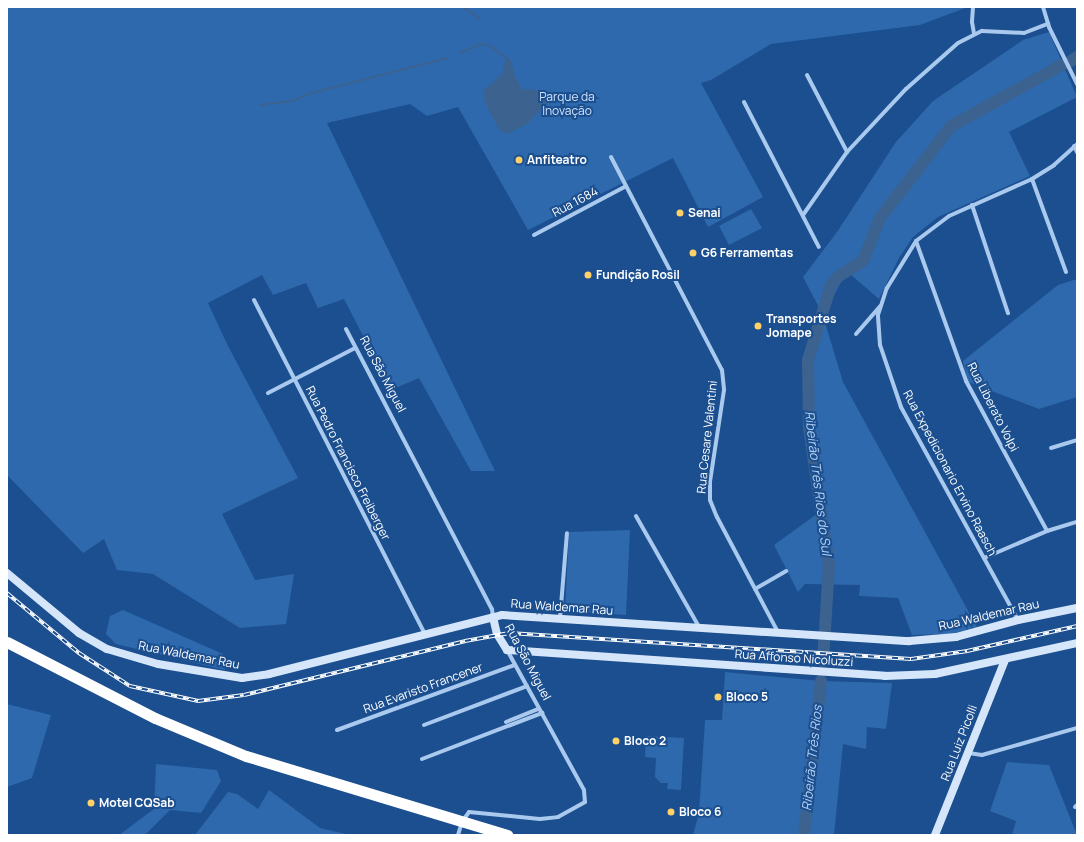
<!DOCTYPE html>
<meta charset="utf-8">
<style>
body{margin:0}
#map{position:relative;width:1084px;height:842px;overflow:hidden;background:#1b4f8f;font-family:Manrope,sans-serif}
div>[style]{position:absolute}
[style*='--x']{left:calc(var(--x)*1px);top:calc(var(--y)*1px);width:calc(var(--w)*1px);rotate:calc(var(--a)*1deg)}
.green>*{inset:0;background:#2e69ad}
.water>*{inset:0;background:#3c6290}
.stream>*{height:2px;margin:-1px;padding:0 1px;transform-origin:1px;border-radius:1px;background:#3c6290}
.river>*{height:12px;margin:-6px;padding:0 6px;transform-origin:6px;border-radius:6px;background:#3c6290}
.street>*{height:4px;margin:-2px;padding:0 2px;transform-origin:2px;border-radius:2px;background:#a9c9ee}
.secondary>*{height:8px;margin:-4px;padding:0 4px;transform-origin:4px;border-radius:4px;background:#d6e6fa}
.highway>*{height:11px;margin:-5.5px;padding:0 5.5px;transform-origin:5.5px;border-radius:5.5px;background:#fff}
.rail>*{height:3.5px;margin-top:-1.75px;transform-origin:0;background:repeating-linear-gradient(90deg,#1b4f8f 0 6px,#fff 0 12px);box-sizing:border-box;border-block:1px solid #fff}
.dots>*{width:11px;height:11px;translate:-50% -50%;box-sizing:border-box;border:2px solid #1b4f8f;border-radius:50%}
span{translate:-50% -50%;white-space:nowrap;text-align:center;line-height:1.15;-webkit-text-stroke:4px #1b4f8f;paint-order:stroke}
.park-label{font-size:12px;color:#cfe3fa}
.poi-label{font-size:12px;color:#fff;font-weight:700}
.left{translate:0 -50%;text-align:left}
.street-label{font-size:12px;color:#fff}
.water-label{font-size:13px;color:#b5d3f5;font-style:italic}
.frame{position:absolute;inset:0;border:8px solid #fff;pointer-events:none}
</style>
<div id="map">
<div class="green">
<div style="clip-path:polygon(7px 7px,968px 7px,920px 25px,771px 44px,711px 80px,701px 83px,763px 197px,708px 227px,673px 158px,528px 230px,458px 107px,427px 116px,410px 104px,327px 123px,495px 471px,471px 471px,419px 378px,391px 390px,344px 299px,318px 308px,306px 283px,273px 295px,262px 275px,208px 303px,227px 344px,298px 478px,222px 514px,255px 580px,294px 574px,286px 624px,240px 628px,153px 574px,117px 570px,104px 539px,83px 553px,7px 475px)"></div>
<div style="clip-path:polygon(1049px 32px,1077px 97px,1009px 132px,1030px 176px,938px 217px,913px 237px,899px 258px,879px 299px,850px 274px,841px 282px,823px 316px,843px 382px,977px 627px,952px 634px,912px 635px,898px 598px,859px 596px,860px 585px,805px 584px,798px 592px,774px 545px,821px 511px,809px 427px,808px 360px,823px 315px,803px 277px,837px 232px,896px 142px,933px 101px,1023px 40px)"></div>
<div style="clip-path:polygon(751px 209px,762px 228px,729px 245px,719px 226px)"></div>
<div style="clip-path:polygon(1077px 279px,1077px 397px,1039px 409px,968px 382px,963px 361px,1058px 285px)"></div>
<div style="clip-path:polygon(630px 530px,626px 615px,565px 611px,569px 532px)"></div>
<div style="clip-path:polygon(123px 610px,223px 654px,225px 670px,116px 644px,106px 634px,110px 616px)"></div>
<div style="clip-path:polygon(725px 672px,821px 681px,892px 683px,886px 729px,867px 727px,866px 749px,843px 744px,834px 835px,693px 835px,699px 813px,705px 720px,722px 720px)"></div>
<div style="clip-path:polygon(7px 704px,51px 715px,32px 778px,7px 787px)"></div>
<div style="clip-path:polygon(646px 736px,684px 738px,681px 790px,667px 789px,668px 783px,661px 783px,655px 777px,656px 758px,645px 757px)"></div>
<div style="clip-path:polygon(1007px 762px,1049px 765px,1077px 835px,1012px 835px,1016px 821px,990px 811px)"></div>
<div style="clip-path:polygon(156px 764px,217px 770px,221px 781px,201px 813px,170px 810px,145px 835px,119px 835px,154px 809px)"></div>
<div style="clip-path:polygon(269px 790px,320px 828px,350px 835px,195px 835px,228px 792px,237px 794px,258px 809px)"></div>
</div>
<div class="water">
<div style="clip-path:polygon(506px 58px,511px 60px,515px 77px,522px 89px,542px 90px,551px 99px,527px 124px,507px 134px,499px 130px,485px 102px,483px 91px,502px 74px)"></div>
</div>
<div class="stream">
<div style="--x:463;--y:7;--w:19;--a:35"></div>
<div style="--x:460;--y:53;--w:22;--a:-24"></div>
<div style="--x:480;--y:44;--w:9;--a:6"></div>
<div style="--x:489;--y:45;--w:21;--a:37"></div>
<div style="--x:260;--y:105;--w:32;--a:-7"></div>
<div style="--x:292;--y:101;--w:17;--a:-24"></div>
<div style="--x:308;--y:94;--w:144;--a:-14.5"></div>
</div>
<div class="river">
<div style="--x:1071;--y:61;--w:7;--a:-34"></div>
<div style="--x:823;--y:661;--w:95;--a:-86.4"></div>
<div style="--x:829;--y:566;--w:140;--a:-98.2"></div>
<div style="--x:809;--y:427;--w:67;--a:-90.9"></div>
<div style="--x:808;--y:360;--w:78;--a:-73"></div>
<div style="--x:831;--y:285;--w:12;--a:-48"></div>
<div style="--x:839;--y:276;--w:28;--a:-32"></div>
<div style="--x:863;--y:261;--w:46;--a:-68.4"></div>
<div style="--x:880;--y:218;--w:116;--a:-52.3"></div>
<div style="--x:951;--y:126;--w:127;--a:-28.8"></div>
<div style="--x:804;--y:835;--w:155;--a:-83.7"></div>
</div>
<div class="street">
<div style="--x:973;--y:7;--w:15;--a:94"></div>
<div style="--x:972;--y:22;--w:11;--a:80"></div>
<div style="--x:1043;--y:7;--w:21;--a:73"></div>
<div style="--x:1049;--y:27;--w:64;--a:63.8"></div>
<div style="--x:807;--y:75;--w:87;--a:62.5"></div>
<div style="--x:744;--y:102;--w:163;--a:62.7"></div>
<div style="--x:1074;--y:146;--w:7;--a:63"></div>
<div style="--x:611;--y:157;--w:240;--a:62.5"></div>
<div style="--x:722;--y:370;--w:20;--a:84"></div>
<div style="--x:724;--y:390;--w:93;--a:98.7"></div>
<div style="--x:710;--y:482;--w:18;--a:90"></div>
<div style="--x:710;--y:500;--w:18;--a:68"></div>
<div style="--x:717;--y:517;--w:130;--a:62.1"></div>
<div style="--x:1032;--y:179;--w:99;--a:69.9"></div>
<div style="--x:972;--y:205;--w:114;--a:71.6"></div>
<div style="--x:803;--y:215;--w:77;--a:-55.1"></div>
<div style="--x:847;--y:152;--w:86;--a:-46.9"></div>
<div style="--x:906;--y:89;--w:69;--a:-41.5"></div>
<div style="--x:958;--y:43;--w:27;--a:-27"></div>
<div style="--x:982;--y:31;--w:42;--a:2.7"></div>
<div style="--x:1024;--y:33;--w:26;--a:-21"></div>
<div style="--x:534;--y:235;--w:104;--a:-28"></div>
<div style="--x:916;--y:241;--w:149;--a:70.3"></div>
<div style="--x:966;--y:381;--w:170;--a:61.6"></div>
<div style="--x:254;--y:300;--w:375;--a:62.9"></div>
<div style="--x:346;--y:329;--w:316;--a:62.5"></div>
<div style="--x:492;--y:609;--w:8;--a:83"></div>
<div style="--x:856;--y:334;--w:37;--a:-49"></div>
<div style="--x:268;--y:393;--w:98;--a:-27.3"></div>
<div style="--x:1051;--y:448;--w:27;--a:-17"></div>
<div style="--x:636;--y:516;--w:128;--a:60.4"></div>
<div style="--x:984;--y:558;--w:69;--a:-23.2"></div>
<div style="--x:1047;--y:531;--w:31;--a:-17"></div>
<div style="--x:755;--y:589;--w:36;--a:-30"></div>
<div style="--x:560;--y:618;--w:85;--a:-85.3"></div>
<div style="--x:1018;--y:620;--w:243;--a:-118.8"></div>
<div style="--x:901;--y:407;--w:65;--a:-108.7"></div>
<div style="--x:880;--y:345;--w:30;--a:-94"></div>
<div style="--x:878;--y:315;--w:28;--a:-72"></div>
<div style="--x:887;--y:288;--w:55;--a:-58.3"></div>
<div style="--x:916;--y:241;--w:41;--a:-37.1"></div>
<div style="--x:949;--y:216;--w:91;--a:-24"></div>
<div style="--x:1032;--y:179;--w:26;--a:-32"></div>
<div style="--x:1054;--y:165;--w:31;--a:-42"></div>
<div style="--x:506;--y:722;--w:35;--a:-22"></div>
<div style="--x:424;--y:725;--w:110;--a:-20.7"></div>
<div style="--x:337;--y:730;--w:189;--a:-20.1"></div>
<div style="--x:969;--y:753;--w:13;--a:9"></div>
<div style="--x:982;--y:755;--w:99;--a:-15.9"></div>
<div style="--x:422;--y:759;--w:129;--a:-21"></div>
<div style="--x:1075;--y:807;--w:3;--a:-45"></div>
<div style="--x:458;--y:835;--w:14;--a:-73"></div>
<div style="--x:462;--y:822;--w:12;--a:-55"></div>
<div style="--x:469;--y:812;--w:71;--a:5.6"></div>
<div style="--x:540;--y:819;--w:18;--a:-6"></div>
<div style="--x:558;--y:817;--w:31;--a:-29"></div>
<div style="--x:585;--y:802;--w:12;--a:-95"></div>
<div style="--x:584;--y:790;--w:160;--a:-118.8"></div>
</div>
<div class="secondary">
<div style="--x:7;--y:573;--w:94;--a:39.8"></div>
<div style="--x:79;--y:633;--w:32;--a:30"></div>
<div style="--x:107;--y:649;--w:53;--a:16.4"></div>
<div style="--x:158;--y:664;--w:85;--a:9.5"></div>
<div style="--x:242;--y:678;--w:27;--a:-8"></div>
<div style="--x:269;--y:674;--w:240;--a:-14.2"></div>
<div style="--x:502;--y:615;--w:408;--a:3.7"></div>
<div style="--x:909;--y:641;--w:47;--a:-4.9"></div>
<div style="--x:956;--y:637;--w:64;--a:-15.3"></div>
<div style="--x:1018;--y:620;--w:60;--a:-11.5"></div>
<div style="--x:493;--y:617;--w:17;--a:77"></div>
<div style="--x:497;--y:634;--w:19;--a:58"></div>
<div style="--x:507;--y:650;--w:379;--a:3.9"></div>
<div style="--x:885;--y:676;--w:50;--a:-2.3"></div>
<div style="--x:935;--y:674;--w:145;--a:-12.3"></div>
<div style="--x:935;--y:835;--w:188;--a:-68.2"></div>
</div>
<div class="highway">
<div style="--x:7;--y:642;--w:166;--a:27.2"></div>
<div style="--x:155;--y:718;--w:99;--a:22.7"></div>
<div style="--x:246;--y:756;--w:273;--a:16.8"></div>
</div>
<div class="rail">
<div style="--x:7;--y:593;--w:94;--a:39.8"></div>
<div style="--x:79;--y:653;--w:61;--a:32.9"></div>
<div style="--x:130;--y:686;--w:70;--a:12.4"></div>
<div style="--x:198;--y:701;--w:46;--a:-7.4"></div>
<div style="--x:244;--y:695;--w:228;--a:-13.7"></div>
<div style="--x:465;--y:641;--w:45;--a:-10.3"></div>
<div style="--x:509;--y:633;--w:403;--a:3.7"></div>
<div style="--x:911;--y:659;--w:57;--a:-8.1"></div>
<div style="--x:967;--y:651;--w:113;--a:-12.8"></div>
</div>
<div class="dots">
<div style="left:519px;top:160px;background:#ffd166"></div>
<div style="left:680px;top:213px;background:#ffd166"></div>
<div style="left:693px;top:253px;background:#ffd166"></div>
<div style="left:588px;top:275px;background:#ffd166"></div>
<div style="left:758px;top:326px;background:#ffd166"></div>
<div style="left:718px;top:697px;background:#ffd166"></div>
<div style="left:616px;top:741px;background:#ffd166"></div>
<div style="left:91px;top:803px;background:#ffd166"></div>
<div style="left:671px;top:812px;background:#ffd166"></div>
</div>
<div class="park-label">
<span style="left:567px;top:104px">Parque da<br>Inovação</span>
</div>
<div class="poi-label">
<span class="left" style="left:527px;top:160px">Anfiteatro</span>
<span class="left" style="left:688px;top:213px">Senai</span>
<span class="left" style="left:701px;top:253px">G6 Ferramentas</span>
<span class="left" style="left:596px;top:275px">Fundição Rosil</span>
<span class="left" style="left:766px;top:326px">Transportes<br>Jomape</span>
<span class="left" style="left:726px;top:697px">Bloco 5</span>
<span class="left" style="left:624px;top:741px">Bloco 2</span>
<span class="left" style="left:99px;top:803px">Motel CQSab</span>
<span class="left" style="left:679px;top:812px">Bloco 6</span>
</div>
<div class="street-label">
<span style="left:575px;top:202px;rotate:-28deg">Rua 1684</span>
<span style="left:383px;top:374px;rotate:62deg">Rua São Miguel</span>
<span style="left:993px;top:407px;rotate:63deg">Rua Liberato Volpi</span>
<span style="left:707px;top:437px;rotate:-84deg">Rua Cesare Valentini</span>
<span style="left:348px;top:463px;rotate:63deg">Rua Pedro Francisco Freiberger</span>
<span style="left:950px;top:473px;rotate:62deg">Rua Expedicionario Ervino Raasch</span>
<span style="left:562px;top:607px;rotate:4deg">Rua Waldemar Rau</span>
<span style="left:989px;top:615px;rotate:-13deg">Rua Waldemar Rau</span>
<span style="left:189px;top:655px;rotate:11deg">Rua Waldemar Rau</span>
<span style="left:794px;top:658px;rotate:4deg">Rua Affonso Nicoluzzi</span>
<span style="left:528px;top:662px;rotate:62deg">Rua São Miguel</span>
<span style="left:423px;top:688px;rotate:-20deg">Rua Evaristo Francener</span>
<span style="left:959px;top:743px;rotate:-69deg">Rua Luiz Picolli</span>
</div>
<div class="water-label">
<span style="left:818px;top:483px;rotate:83deg">Ribeirão Três Rios do Sul</span>
<span style="left:812px;top:758px;rotate:-84deg">Ribeirão Três Rios</span>
</div>
<div class="frame"></div>
</div>
